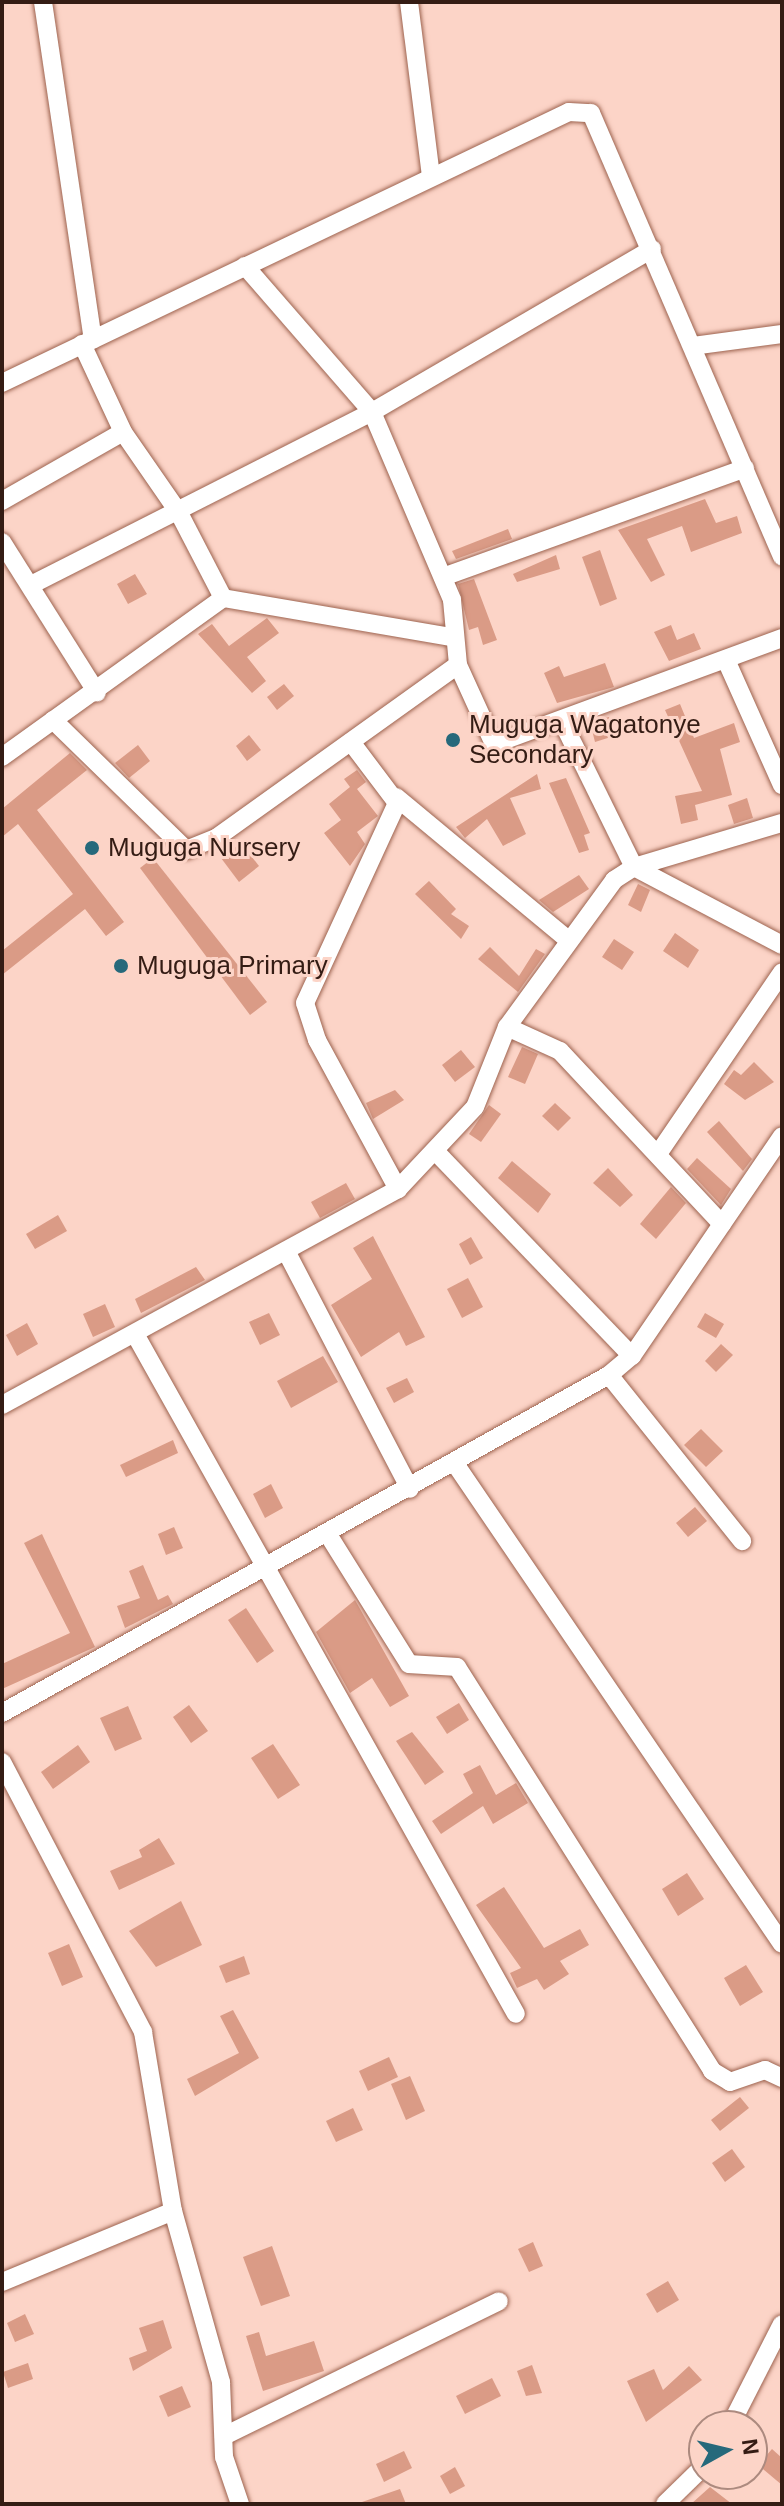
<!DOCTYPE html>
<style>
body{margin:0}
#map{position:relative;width:784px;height:2506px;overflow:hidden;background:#fcd4c7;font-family:Helvetica,sans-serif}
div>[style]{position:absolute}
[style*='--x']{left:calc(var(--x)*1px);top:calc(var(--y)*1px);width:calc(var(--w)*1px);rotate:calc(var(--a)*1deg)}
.building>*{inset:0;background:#da9b86}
.roads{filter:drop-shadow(0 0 2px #9d634f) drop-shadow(0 0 2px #9d634f)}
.minor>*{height:18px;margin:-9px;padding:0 9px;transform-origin:9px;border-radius:9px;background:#fff}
.dots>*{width:22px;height:22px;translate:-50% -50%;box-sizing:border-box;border:4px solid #fcd4c7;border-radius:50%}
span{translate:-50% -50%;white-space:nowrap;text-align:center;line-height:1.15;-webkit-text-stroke:6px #fcd4c7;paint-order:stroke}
.poi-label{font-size:26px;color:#341c14}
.left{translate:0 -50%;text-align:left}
.frame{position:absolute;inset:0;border:4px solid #341c14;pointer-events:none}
.north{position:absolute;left:688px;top:2410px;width:80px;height:80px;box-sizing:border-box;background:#fcd4c7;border:2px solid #ac8a7f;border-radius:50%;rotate:82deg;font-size:22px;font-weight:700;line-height:32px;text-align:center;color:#341c14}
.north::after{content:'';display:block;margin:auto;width:28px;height:36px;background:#26697b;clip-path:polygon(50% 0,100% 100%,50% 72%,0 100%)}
</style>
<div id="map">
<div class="building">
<div style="clip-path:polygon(705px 499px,716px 523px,737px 516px,742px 533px,691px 552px,682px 526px,647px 539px,665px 575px,651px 582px,618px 530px)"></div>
<div style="clip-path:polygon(508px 529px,512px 539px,456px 559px,452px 551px)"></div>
<div style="clip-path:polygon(600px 550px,617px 599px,600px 606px,582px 557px)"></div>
<div style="clip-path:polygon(556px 555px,560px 569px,517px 582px,513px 574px)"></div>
<div style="clip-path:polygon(135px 574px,147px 594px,128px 604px,117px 584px)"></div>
<div style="clip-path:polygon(474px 579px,497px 640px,483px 645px,478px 627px,469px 630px,458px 584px)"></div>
<div style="clip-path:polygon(267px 618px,279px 633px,247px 657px,266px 681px,252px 693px,198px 634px,212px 624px,229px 646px)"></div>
<div style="clip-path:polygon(671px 625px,677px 640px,694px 633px,701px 649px,669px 661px,654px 632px)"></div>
<div style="clip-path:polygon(605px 663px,614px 687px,557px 703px,544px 673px,559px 666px,564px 677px)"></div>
<div style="clip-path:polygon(284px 684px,294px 696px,277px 710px,267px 697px)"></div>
<div style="clip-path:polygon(680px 704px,694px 738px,734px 723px,740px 742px,720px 749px,732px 795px,695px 805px,698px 820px,681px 824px,675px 796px,702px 791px,665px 710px)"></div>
<div style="clip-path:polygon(609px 717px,614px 736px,595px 742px,590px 722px)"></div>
<div style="clip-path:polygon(249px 735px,261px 750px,247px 761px,236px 746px)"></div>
<div style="clip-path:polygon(138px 745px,150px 761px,129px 778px,115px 763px)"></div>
<div style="clip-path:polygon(70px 753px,87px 770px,37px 810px,124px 922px,106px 936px,85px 909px,2px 975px,2px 951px,73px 894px,18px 824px,2px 837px,2px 809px)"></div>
<div style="clip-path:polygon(357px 770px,366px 782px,357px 789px,378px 816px,357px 832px,365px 844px,350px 866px,324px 833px,341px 820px,329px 804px,350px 787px,344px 779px)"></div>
<div style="clip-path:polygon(537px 774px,541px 789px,510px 798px,526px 834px,503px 846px,487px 819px,465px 838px,456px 827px)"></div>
<div style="clip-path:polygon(566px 778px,590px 833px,584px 835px,589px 850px,579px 853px,549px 783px)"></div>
<div style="clip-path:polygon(747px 798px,753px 818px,734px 824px,728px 805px)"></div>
<div style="clip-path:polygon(241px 843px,259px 866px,239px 882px,221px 858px)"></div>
<div style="clip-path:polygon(153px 858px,267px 1002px,250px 1015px,140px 868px)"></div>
<div style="clip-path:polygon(579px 875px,589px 889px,553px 912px,539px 900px)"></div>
<div style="clip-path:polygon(429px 881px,456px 909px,451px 914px,469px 926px,461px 939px,415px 894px)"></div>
<div style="clip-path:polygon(638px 884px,650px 890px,641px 912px,628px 905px)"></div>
<div style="clip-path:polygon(675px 933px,699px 950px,688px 968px,663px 951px)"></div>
<div style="clip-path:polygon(614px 939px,634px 952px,622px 970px,602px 957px)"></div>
<div style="clip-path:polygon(490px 947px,519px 976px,536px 949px,545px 954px,518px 992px,478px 959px)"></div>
<div style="clip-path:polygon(522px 1047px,538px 1054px,525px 1084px,508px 1077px)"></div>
<div style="clip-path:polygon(461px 1050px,475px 1067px,455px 1082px,442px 1065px)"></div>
<div style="clip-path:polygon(754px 1062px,774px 1082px,745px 1100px,724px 1084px,734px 1070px,741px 1075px)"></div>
<div style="clip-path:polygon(395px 1090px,404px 1100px,373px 1119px,366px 1103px)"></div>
<div style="clip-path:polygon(555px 1103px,571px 1118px,558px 1131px,542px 1116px)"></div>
<div style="clip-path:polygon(489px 1105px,501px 1114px,481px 1142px,469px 1134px)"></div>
<div style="clip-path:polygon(719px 1121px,752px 1159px,743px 1171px,707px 1132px)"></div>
<div style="clip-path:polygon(697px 1158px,731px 1189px,721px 1205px,687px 1169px)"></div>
<div style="clip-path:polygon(512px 1161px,551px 1194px,538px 1213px,498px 1178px)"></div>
<div style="clip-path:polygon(608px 1168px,633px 1195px,620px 1207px,593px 1183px)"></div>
<div style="clip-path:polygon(346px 1183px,355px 1199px,320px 1218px,311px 1202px)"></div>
<div style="clip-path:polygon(671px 1187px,686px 1203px,656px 1239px,640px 1224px)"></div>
<div style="clip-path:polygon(58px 1215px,67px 1231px,35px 1249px,26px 1234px)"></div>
<div style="clip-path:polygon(373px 1236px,425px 1337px,406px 1346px,399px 1332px,361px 1357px,331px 1305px,372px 1279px,353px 1248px)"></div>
<div style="clip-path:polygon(471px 1237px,483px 1258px,470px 1265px,459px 1244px)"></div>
<div style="clip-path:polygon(196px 1267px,205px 1280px,141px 1313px,135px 1299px)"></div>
<div style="clip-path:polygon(468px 1278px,483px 1307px,462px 1318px,447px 1289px)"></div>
<div style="clip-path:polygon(105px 1304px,115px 1327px,93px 1337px,83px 1314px)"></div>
<div style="clip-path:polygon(269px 1313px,280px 1335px,260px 1345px,249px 1322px)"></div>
<div style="clip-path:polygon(705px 1313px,724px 1324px,716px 1338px,697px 1327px)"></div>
<div style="clip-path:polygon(27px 1323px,38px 1344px,17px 1356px,6px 1335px)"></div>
<div style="clip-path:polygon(721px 1344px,733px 1355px,716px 1372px,705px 1361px)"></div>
<div style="clip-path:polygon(323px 1356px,338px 1382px,291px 1408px,277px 1381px)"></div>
<div style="clip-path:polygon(407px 1378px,414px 1392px,394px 1403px,386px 1388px)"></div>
<div style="clip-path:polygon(701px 1429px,723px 1451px,706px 1467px,684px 1445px)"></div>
<div style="clip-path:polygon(173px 1440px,178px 1453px,126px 1477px,120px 1465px)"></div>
<div style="clip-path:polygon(271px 1484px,283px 1508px,265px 1518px,253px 1494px)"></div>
<div style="clip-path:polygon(695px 1507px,707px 1521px,688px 1537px,676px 1523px)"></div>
<div style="clip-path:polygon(174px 1527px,183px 1548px,166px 1555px,158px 1534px)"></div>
<div style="clip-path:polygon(42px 1534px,95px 1647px,2px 1689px,2px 1664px,70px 1633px,24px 1543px)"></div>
<div style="clip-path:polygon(143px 1565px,158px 1600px,168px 1595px,173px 1604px,125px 1628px,117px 1606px,140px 1598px,129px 1571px)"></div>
<div style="clip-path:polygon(355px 1600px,409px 1696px,390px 1707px,372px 1678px,350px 1693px,316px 1632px)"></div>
<div style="clip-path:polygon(246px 1608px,274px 1651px,257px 1663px,228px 1620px)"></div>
<div style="clip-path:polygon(459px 1703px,469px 1720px,447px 1734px,436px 1717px)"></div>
<div style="clip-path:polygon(189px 1705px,208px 1731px,191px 1743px,173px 1717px)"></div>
<div style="clip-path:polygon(128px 1706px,142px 1739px,115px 1751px,100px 1718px)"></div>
<div style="clip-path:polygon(412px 1732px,444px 1772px,425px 1785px,396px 1741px)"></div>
<div style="clip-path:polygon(273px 1744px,300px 1785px,278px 1799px,251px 1758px)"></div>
<div style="clip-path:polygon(78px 1745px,90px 1762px,53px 1789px,41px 1772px)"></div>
<div style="clip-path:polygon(480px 1765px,496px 1795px,516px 1783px,528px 1803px,493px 1824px,483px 1806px,441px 1834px,432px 1821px,473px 1793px,463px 1774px)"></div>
<div style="clip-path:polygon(159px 1838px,175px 1864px,119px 1890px,110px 1871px,142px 1857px,139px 1850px)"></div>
<div style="clip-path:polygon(687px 1873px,704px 1899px,678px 1916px,662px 1889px)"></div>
<div style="clip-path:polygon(504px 1887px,544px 1948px,580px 1929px,589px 1945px,560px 1961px,569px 1974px,544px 1990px,537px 1979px,517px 1988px,510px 1973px,521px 1968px,476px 1905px)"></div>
<div style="clip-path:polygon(181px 1901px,202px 1945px,156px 1967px,129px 1931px)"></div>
<div style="clip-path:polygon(69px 1944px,83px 1977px,62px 1986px,48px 1953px)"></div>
<div style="clip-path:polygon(244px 1956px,250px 1974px,226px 1983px,219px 1966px)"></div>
<div style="clip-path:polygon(746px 1965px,763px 1992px,740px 2006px,724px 1978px)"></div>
<div style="clip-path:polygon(233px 2010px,259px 2058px,195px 2096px,187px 2079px,239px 2053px,220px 2016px)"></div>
<div style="clip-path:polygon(389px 2057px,398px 2077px,368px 2091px,359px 2071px)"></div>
<div style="clip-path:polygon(410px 2076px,425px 2111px,406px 2120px,391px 2084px)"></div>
<div style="clip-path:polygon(740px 2097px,749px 2108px,720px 2131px,711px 2120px)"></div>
<div style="clip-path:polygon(353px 2108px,363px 2130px,336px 2142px,326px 2121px)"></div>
<div style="clip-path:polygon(732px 2149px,745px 2167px,725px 2182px,712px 2163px)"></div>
<div style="clip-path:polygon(533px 2242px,543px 2266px,529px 2272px,518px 2249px)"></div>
<div style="clip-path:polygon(272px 2246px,290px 2296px,261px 2306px,243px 2257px)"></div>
<div style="clip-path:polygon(668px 2281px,679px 2300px,657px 2313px,646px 2294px)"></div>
<div style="clip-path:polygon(25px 2314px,34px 2334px,15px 2342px,7px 2323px)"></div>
<div style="clip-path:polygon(163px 2320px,172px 2348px,133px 2371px,129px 2358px,147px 2351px,139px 2328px)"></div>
<div style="clip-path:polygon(259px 2332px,266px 2356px,314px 2341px,324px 2371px,263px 2391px,246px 2336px)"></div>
<div style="clip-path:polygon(28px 2363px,33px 2379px,8px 2388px,3px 2372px)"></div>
<div style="clip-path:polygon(532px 2365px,542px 2393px,526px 2396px,517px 2371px)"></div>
<div style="clip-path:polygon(689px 2366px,702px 2380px,646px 2422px,627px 2381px,654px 2369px,663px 2390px)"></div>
<div style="clip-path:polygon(492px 2378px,501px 2396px,465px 2414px,456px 2396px)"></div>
<div style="clip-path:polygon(182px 2386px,191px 2407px,168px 2417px,159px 2396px)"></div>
<div style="clip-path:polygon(772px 2449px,782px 2458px,782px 2485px,758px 2465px)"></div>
<div style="clip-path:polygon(404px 2451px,412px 2468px,384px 2482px,376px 2464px)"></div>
<div style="clip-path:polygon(455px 2467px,465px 2486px,450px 2494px,440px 2476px)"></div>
<div style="clip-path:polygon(710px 2487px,732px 2504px,691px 2504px)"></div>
<div style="clip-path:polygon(400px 2489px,406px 2504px,363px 2504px,362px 2502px)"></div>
</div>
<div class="roads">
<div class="minor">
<div style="--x:43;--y:2;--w:341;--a:81.6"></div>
<div style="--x:409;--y:2;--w:176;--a:82.8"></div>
<div style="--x:245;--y:266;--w:194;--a:49"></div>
<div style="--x:372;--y:412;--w:204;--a:66.9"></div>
<div style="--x:452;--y:600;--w:65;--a:84.7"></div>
<div style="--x:458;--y:665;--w:87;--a:65.5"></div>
<div style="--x:494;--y:744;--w:307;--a:-20.2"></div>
<div style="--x:82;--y:344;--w:97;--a:65"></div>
<div style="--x:123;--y:432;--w:98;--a:55.3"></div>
<div style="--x:179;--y:513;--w:96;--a:62.6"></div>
<div style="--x:693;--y:346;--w:90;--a:-7.7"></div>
<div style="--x:2;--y:383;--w:628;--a:-25.55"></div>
<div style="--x:569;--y:112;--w:22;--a:3"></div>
<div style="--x:591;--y:113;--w:483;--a:66.7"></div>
<div style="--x:2;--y:501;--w:139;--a:-29.7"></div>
<div style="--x:2;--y:542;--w:178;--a:57.8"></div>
<div style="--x:443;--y:577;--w:321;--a:-19.8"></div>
<div style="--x:33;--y:584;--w:380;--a:-26.9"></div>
<div style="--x:372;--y:412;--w:324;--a:-30.2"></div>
<div style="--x:726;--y:660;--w:137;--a:65.9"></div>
<div style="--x:53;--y:720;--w:186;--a:44.3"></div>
<div style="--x:186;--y:850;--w:32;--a:-22"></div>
<div style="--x:216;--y:838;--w:297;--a:-35.6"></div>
<div style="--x:563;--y:723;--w:161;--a:63.8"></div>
<div style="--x:634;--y:867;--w:167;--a:27.8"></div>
<div style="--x:351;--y:742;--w:76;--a:53"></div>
<div style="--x:397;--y:803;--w:220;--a:114.7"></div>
<div style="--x:305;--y:1003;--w:39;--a:72"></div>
<div style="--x:317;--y:1040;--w:170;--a:61.5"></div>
<div style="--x:2;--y:757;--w:272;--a:-35.7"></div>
<div style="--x:223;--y:598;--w:232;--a:9.7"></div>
<div style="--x:396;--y:797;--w:221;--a:39.7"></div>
<div style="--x:507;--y:1027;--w:58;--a:24.4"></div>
<div style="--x:560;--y:1051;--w:237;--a:46.9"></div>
<div style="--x:438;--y:1154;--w:280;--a:46.2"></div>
<div style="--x:658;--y:1154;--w:220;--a:-55.7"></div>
<div style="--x:286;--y:1251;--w:268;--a:62.5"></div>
<div style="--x:135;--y:1334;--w:779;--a:60.74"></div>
<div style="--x:609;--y:1375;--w:213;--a:51.3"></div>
<div style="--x:2;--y:1405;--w:451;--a:-28.6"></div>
<div style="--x:398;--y:1189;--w:112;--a:-46.8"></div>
<div style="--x:475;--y:1107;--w:86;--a:-68.2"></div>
<div style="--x:507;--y:1027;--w:182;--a:-53.9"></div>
<div style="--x:614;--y:880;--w:24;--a:-33"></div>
<div style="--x:634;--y:867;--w:154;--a:-16.6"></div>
<div style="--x:456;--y:1465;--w:579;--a:55.76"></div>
<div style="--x:329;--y:1536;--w:151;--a:58"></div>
<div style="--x:409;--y:1664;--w:48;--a:3.6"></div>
<div style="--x:457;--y:1667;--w:478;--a:57.7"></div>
<div style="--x:712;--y:2071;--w:21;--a:31"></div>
<div style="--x:730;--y:2082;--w:37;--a:-19"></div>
<div style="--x:765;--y:2070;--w:19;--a:25"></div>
<div style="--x:2;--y:1713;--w:695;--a:-29.11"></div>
<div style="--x:609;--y:1375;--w:30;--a:-40"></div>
<div style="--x:632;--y:1356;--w:266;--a:-55.7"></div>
<div style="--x:2;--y:1762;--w:305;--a:62.4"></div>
<div style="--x:143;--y:2032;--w:181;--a:80.5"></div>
<div style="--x:173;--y:2211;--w:178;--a:74.3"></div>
<div style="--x:221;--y:2382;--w:75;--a:87.7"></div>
<div style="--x:224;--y:2457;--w:50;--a:71.2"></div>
<div style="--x:2;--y:2282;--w:185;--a:-22.5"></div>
<div style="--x:730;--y:2426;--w:114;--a:-63"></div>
<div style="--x:224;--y:2436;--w:306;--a:-26.1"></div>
<div style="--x:665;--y:2504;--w:54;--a:-44.3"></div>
</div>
</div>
<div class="dots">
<div style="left:453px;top:740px;background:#26697b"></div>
<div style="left:92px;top:848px;background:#26697b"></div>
<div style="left:121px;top:966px;background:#26697b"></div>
</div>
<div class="poi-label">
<span class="left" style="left:469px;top:740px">Muguga Wagatonye<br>Secondary</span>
<span class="left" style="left:108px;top:848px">Muguga Nursery</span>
<span class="left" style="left:137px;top:966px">Muguga Primary</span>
</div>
<div class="frame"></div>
<div class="north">N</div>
</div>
